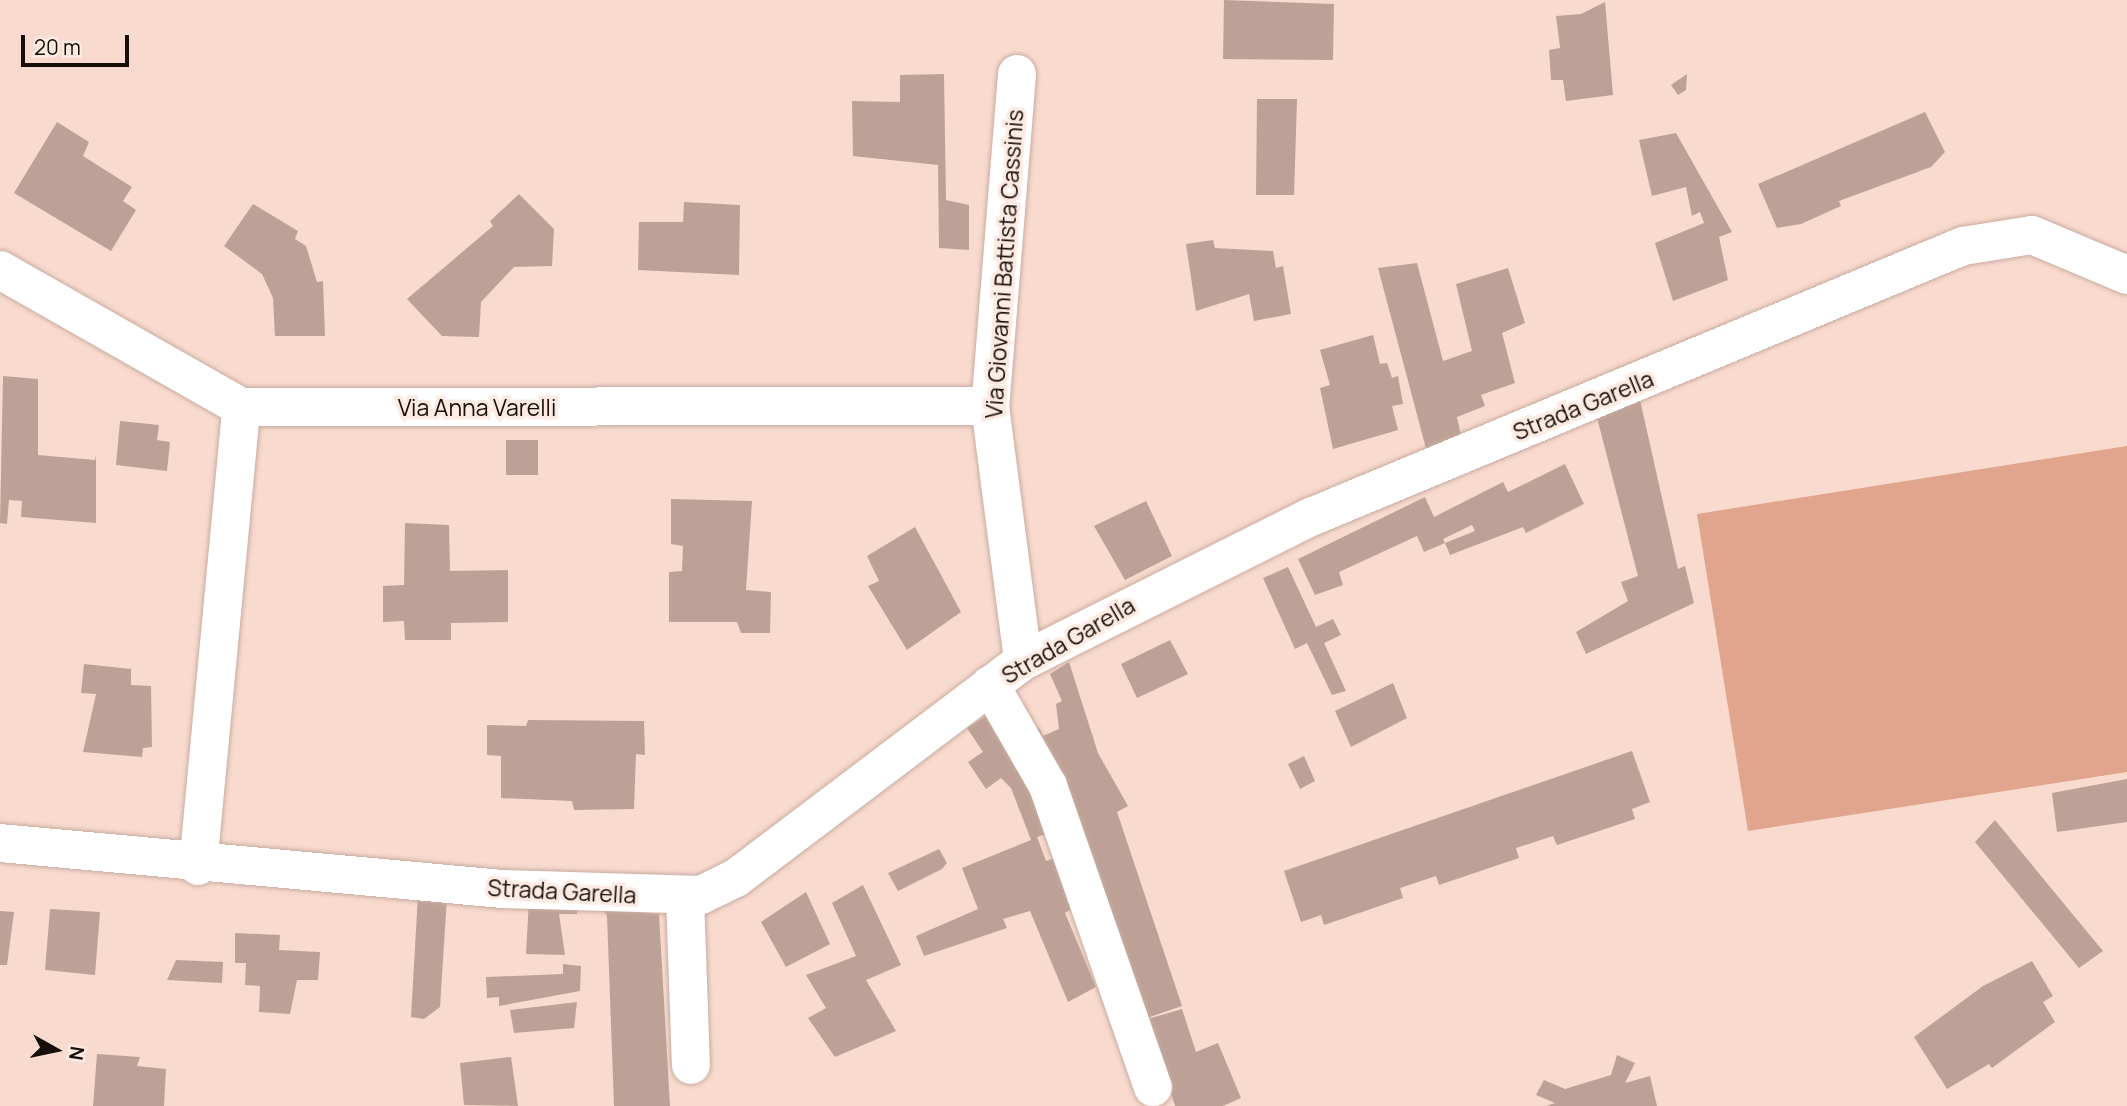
<!DOCTYPE html>
<style>
body{margin:0}
#map{position:relative;width:2127px;height:1106px;overflow:hidden;background:#f9dace;font-family:Manrope,sans-serif}
div>[style]{position:absolute}
[style*='--x']{left:calc(var(--x)*1px);top:calc(var(--y)*1px);width:calc(var(--w)*1px);rotate:calc(var(--a)*1deg)}
.green>*{inset:0;background:#e1a48c}
.building>*{inset:0;background:#bea196}
.roads{filter:drop-shadow(0 0 2px #c8aba0) drop-shadow(0 0 2px #c8aba0)}
.minor>*{height:38px;margin:-19px;padding:0 19px;transform-origin:19px;border-radius:19px;background:#fff}
span{translate:-50% -50%;white-space:nowrap;text-align:center;line-height:1.15;-webkit-text-stroke:7px #fdeae3;paint-order:stroke}
.street-label{font-size:23px;color:#170e0a}
.north{position:absolute;left:21px;top:1015px;width:70px;height:70px;-webkit-text-stroke:5px #fdeae3;paint-order:stroke;rotate:99deg;font-size:19px;font-weight:700;line-height:28px;text-align:center;color:#170e0a}
.north::after{content:'';display:block;margin:auto;width:24px;height:32px;background:#170e0a;clip-path:polygon(50% 0,100% 100%,50% 72%,0 100%)}
.scale{position:absolute;left:21px;top:35px;width:108px;height:32px;box-sizing:border-box;border:4px solid #170e0a;border-top:0;padding-left:9px;font-size:21px;line-height:24px;white-space:nowrap;color:#170e0a;-webkit-text-stroke:5px #fdeae3;paint-order:stroke}
</style>
<div id="map">
<div class="green">
<div style="clip-path:polygon(2127px 446px,2127px 772px,1748px 831px,1697px 514px)"></div>
</div>
<div class="building">
<div style="clip-path:polygon(1224px 0,1334px 4px,1333px 60px,1223px 59px)"></div>
<div style="clip-path:polygon(1605px 2px,1613px 95px,1566px 101px,1563px 80px,1551px 80px,1549px 50px,1560px 48px,1556px 16px,1581px 14px)"></div>
<div style="clip-path:polygon(944px 74px,946px 200px,969px 205px,969px 250px,939px 248px,938px 165px,853px 156px,852px 101px,900px 102px,900px 75px)"></div>
<div style="clip-path:polygon(1687px 74px,1686px 90px,1678px 95px,1671px 85px)"></div>
<div style="clip-path:polygon(1257px 99px,1297px 99px,1294px 195px,1256px 195px)"></div>
<div style="clip-path:polygon(1925px 112px,1945px 152px,1931px 167px,1839px 201px,1841px 206px,1801px 224px,1777px 228px,1758px 184px)"></div>
<div style="clip-path:polygon(57px 122px,89px 142px,83px 156px,132px 187px,123px 201px,136px 210px,111px 251px,14px 193px)"></div>
<div style="clip-path:polygon(1676px 133px,1732px 232px,1719px 237px,1728px 280px,1673px 301px,1655px 243px,1704px 223px,1700px 212px,1692px 216px,1686px 187px,1652px 196px,1639px 140px)"></div>
<div style="clip-path:polygon(519px 194px,554px 229px,552px 266px,514px 267px,481px 302px,479px 337px,442px 336px,407px 299px,493px 226px,490px 221px)"></div>
<div style="clip-path:polygon(684px 202px,740px 205px,739px 275px,638px 270px,639px 222px,683px 222px)"></div>
<div style="clip-path:polygon(253px 204px,298px 231px,295px 239px,306px 246px,317px 282px,323px 281px,325px 336px,275px 336px,273px 298px,262px 274px,224px 246px)"></div>
<div style="clip-path:polygon(1213px 240px,1215px 248px,1273px 251px,1276px 268px,1283px 266px,1291px 314px,1254px 321px,1249px 294px,1196px 311px,1186px 244px)"></div>
<div style="clip-path:polygon(1417px 263px,1443px 361px,1472px 351px,1456px 284px,1508px 268px,1525px 323px,1502px 333px,1515px 383px,1481px 395px,1485px 406px,1457px 417px,1462px 440px,1428px 456px,1378px 268px)"></div>
<div style="clip-path:polygon(1373px 335px,1380px 364px,1387px 363px,1392px 378px,1398px 376px,1403px 404px,1392px 406px,1398px 430px,1333px 449px,1320px 388px,1330px 385px,1320px 350px)"></div>
<div style="clip-path:polygon(3px 376px,38px 379px,38px 455px,95px 460px,96px 455px,96px 523px,21px 517px,22px 501px,9px 500px,7px 524px,0 523px)"></div>
<div style="clip-path:polygon(1638px 391px,1678px 569px,1685px 566px,1694px 603px,1586px 654px,1576px 632px,1628px 601px,1621px 582px,1638px 576px,1595px 410px)"></div>
<div style="clip-path:polygon(120px 421px,159px 425px,157px 440px,170px 442px,167px 471px,116px 465px)"></div>
<div style="clip-path:polygon(506px 440px,538px 440px,538px 475px,506px 475px)"></div>
<div style="clip-path:polygon(evenodd,1565px 464px,1584px 504px,1526px 533px,1523px 527px,1450px 555px,1445px 543px,1424px 552px,1417px 536px,1339px 572px,1343px 585px,1315px 595px,1298px 559px,1425px 497px,1434px 517px,1503px 482px,1508px 492px,1565px 464px,1472px 525px,1475px 531px,1445px 543px,1443px 539px,1472px 525px)"></div>
<div style="clip-path:polygon(671px 499px,752px 501px,746px 590px,771px 592px,770px 633px,741px 633px,737px 622px,669px 622px,669px 572px,682px 571px,683px 546px,671px 544px)"></div>
<div style="clip-path:polygon(1146px 501px,1172px 556px,1125px 580px,1094px 526px)"></div>
<div style="clip-path:polygon(405px 523px,449px 525px,450px 571px,508px 570px,508px 622px,451px 623px,451px 640px,405px 640px,404px 621px,383px 622px,383px 586px,404px 585px)"></div>
<div style="clip-path:polygon(915px 527px,961px 612px,907px 650px,868px 586px,879px 581px,867px 556px)"></div>
<div style="clip-path:polygon(1288px 567px,1316px 627px,1333px 619px,1341px 635px,1324px 643px,1346px 691px,1332px 695px,1307px 643px,1295px 649px,1263px 578px)"></div>
<div style="clip-path:polygon(1170px 640px,1188px 674px,1137px 698px,1121px 664px)"></div>
<div style="clip-path:polygon(1069px 662px,1098px 753px,1128px 806px,1117px 812px,1182px 1006px,1147px 1018px,1029px 732px,1039px 728px,1043px 736px,1059px 729px,1056px 704px,1062px 701px,1050px 674px)"></div>
<div style="clip-path:polygon(84px 664px,131px 669px,131px 685px,151px 686px,152px 747px,143px 748px,142px 757px,83px 752px,96px 694px,81px 693px)"></div>
<div style="clip-path:polygon(1393px 683px,1407px 718px,1351px 747px,1335px 711px)"></div>
<div style="clip-path:polygon(992px 712px,1057px 830px,1037px 837px,1046px 861px,1065px 854px,1081px 903px,1065px 913px,1096px 987px,1068px 1002px,1030px 911px,1003px 919px,1007px 928px,924px 956px,916px 936px,978px 909px,962px 868px,1031px 840px,1011px 788px,1001px 778px,986px 789px,968px 762px,983px 752px,967px 728px)"></div>
<div style="clip-path:polygon(528px 720px,644px 721px,645px 755px,636px 754px,634px 809px,574px 810px,572px 801px,501px 798px,501px 756px,487px 755px,487px 725px,526px 726px)"></div>
<div style="clip-path:polygon(1632px 751px,1650px 802px,1632px 809px,1635px 819px,1557px 845px,1553px 836px,1516px 848px,1519px 858px,1439px 885px,1436px 876px,1400px 888px,1403px 898px,1324px 925px,1321px 915px,1301px 922px,1284px 871px)"></div>
<div style="clip-path:polygon(1304px 756px,1315px 781px,1300px 789px,1288px 764px)"></div>
<div style="clip-path:polygon(2127px 779px,2127px 822px,2057px 832px,2052px 793px)"></div>
<div style="clip-path:polygon(1995px 820px,2103px 951px,2079px 968px,1975px 842px)"></div>
<div style="clip-path:polygon(939px 849px,947px 863px,942px 869px,898px 891px,888px 873px)"></div>
<div style="clip-path:polygon(863px 885px,901px 965px,866px 980px,896px 1031px,835px 1057px,808px 1018px,826px 1008px,806px 975px,856px 956px,832px 903px)"></div>
<div style="clip-path:polygon(806px 892px,830px 944px,786px 967px,761px 922px)"></div>
<div style="clip-path:polygon(418px 895px,447px 897px,440px 1007px,424px 1019px,411px 1017px)"></div>
<div style="clip-path:polygon(529px 899px,577px 901px,577px 914px,559px 914px,565px 955px,526px 954px)"></div>
<div style="clip-path:polygon(599px 902px,605px 910px,659px 914px,670px 1106px,614px 1106px,607px 916px)"></div>
<div style="clip-path:polygon(50px 909px,100px 912px,95px 975px,45px 970px)"></div>
<div style="clip-path:polygon(0 911px,14px 912px,7px 965px,0 965px)"></div>
<div style="clip-path:polygon(235px 933px,280px 935px,279px 950px,320px 952px,318px 980px,297px 980px,290px 1014px,259px 1012px,260px 986px,245px 985px,246px 963px,235px 963px)"></div>
<div style="clip-path:polygon(176px 960px,223px 962px,222px 983px,167px 980px)"></div>
<div style="clip-path:polygon(2032px 961px,2053px 996px,2043px 1002px,2055px 1022px,1992px 1068px,1989px 1064px,1947px 1089px,1914px 1037px,1983px 986px)"></div>
<div style="clip-path:polygon(563px 964px,581px 966px,580px 991px,499px 1006px,499px 997px,487px 998px,486px 977px,563px 974px)"></div>
<div style="clip-path:polygon(577px 1002px,574px 1028px,514px 1033px,510px 1010px)"></div>
<div style="clip-path:polygon(1182px 1009px,1196px 1052px,1218px 1043px,1241px 1098px,1223px 1106px,1175px 1106px,1148px 1019px)"></div>
<div style="clip-path:polygon(97px 1054px,140px 1057px,137px 1066px,166px 1069px,164px 1106px,93px 1106px)"></div>
<div style="clip-path:polygon(1617px 1055px,1635px 1063px,1625px 1083px,1650px 1076px,1657px 1106px,1546px 1106px,1555px 1103px,1536px 1095px,1544px 1080px,1565px 1089px,1611px 1075px)"></div>
<div style="clip-path:polygon(511px 1057px,518px 1106px,464px 1105px,460px 1063px)"></div>
</div>
<div class="roads">
<div class="minor">
<div style="--x:1017;--y:74;--w:333;--a:94.6"></div>
<div style="--x:990;--y:406;--w:257;--a:82.6"></div>
<div style="--x:0;--y:270;--w:277;--a:29.6"></div>
<div style="--x:241;--y:407;--w:749;--a:-0.08"></div>
<div style="--x:990;--y:685;--w:116;--a:60.1"></div>
<div style="--x:1048;--y:786;--w:319;--a:70.8"></div>
<div style="--x:0;--y:843;--w:505;--a:5.23"></div>
<div style="--x:503;--y:889;--w:198;--a:1.7"></div>
<div style="--x:701;--y:895;--w:39;--a:-26"></div>
<div style="--x:736;--y:878;--w:360;--a:-37.1"></div>
<div style="--x:1023;--y:661;--w:322;--a:-26.6"></div>
<div style="--x:1311;--y:517;--w:706;--a:-22.57"></div>
<div style="--x:1963;--y:246;--w:70;--a:-9.1"></div>
<div style="--x:2032;--y:235;--w:103;--a:22.8"></div>
<div style="--x:198;--y:866;--w:461;--a:-84.6"></div>
<div style="--x:685;--y:896;--w:169;--a:88"></div>
</div>
</div>
<div class="street-label">
<span style="left:1004px;top:264px;rotate:-86deg">Via Giovanni Battista Cassinis</span>
<span style="left:1583px;top:405px;rotate:-22deg">Strada Garella</span>
<span style="left:477px;top:407px">Via Anna Varelli</span>
<span style="left:1068px;top:640px;rotate:-30deg">Strada Garella</span>
<span style="left:562px;top:891px;rotate:3deg">Strada Garella</span>
</div>
<div class="north">N</div>
<div class="scale">20 m</div>
</div>
